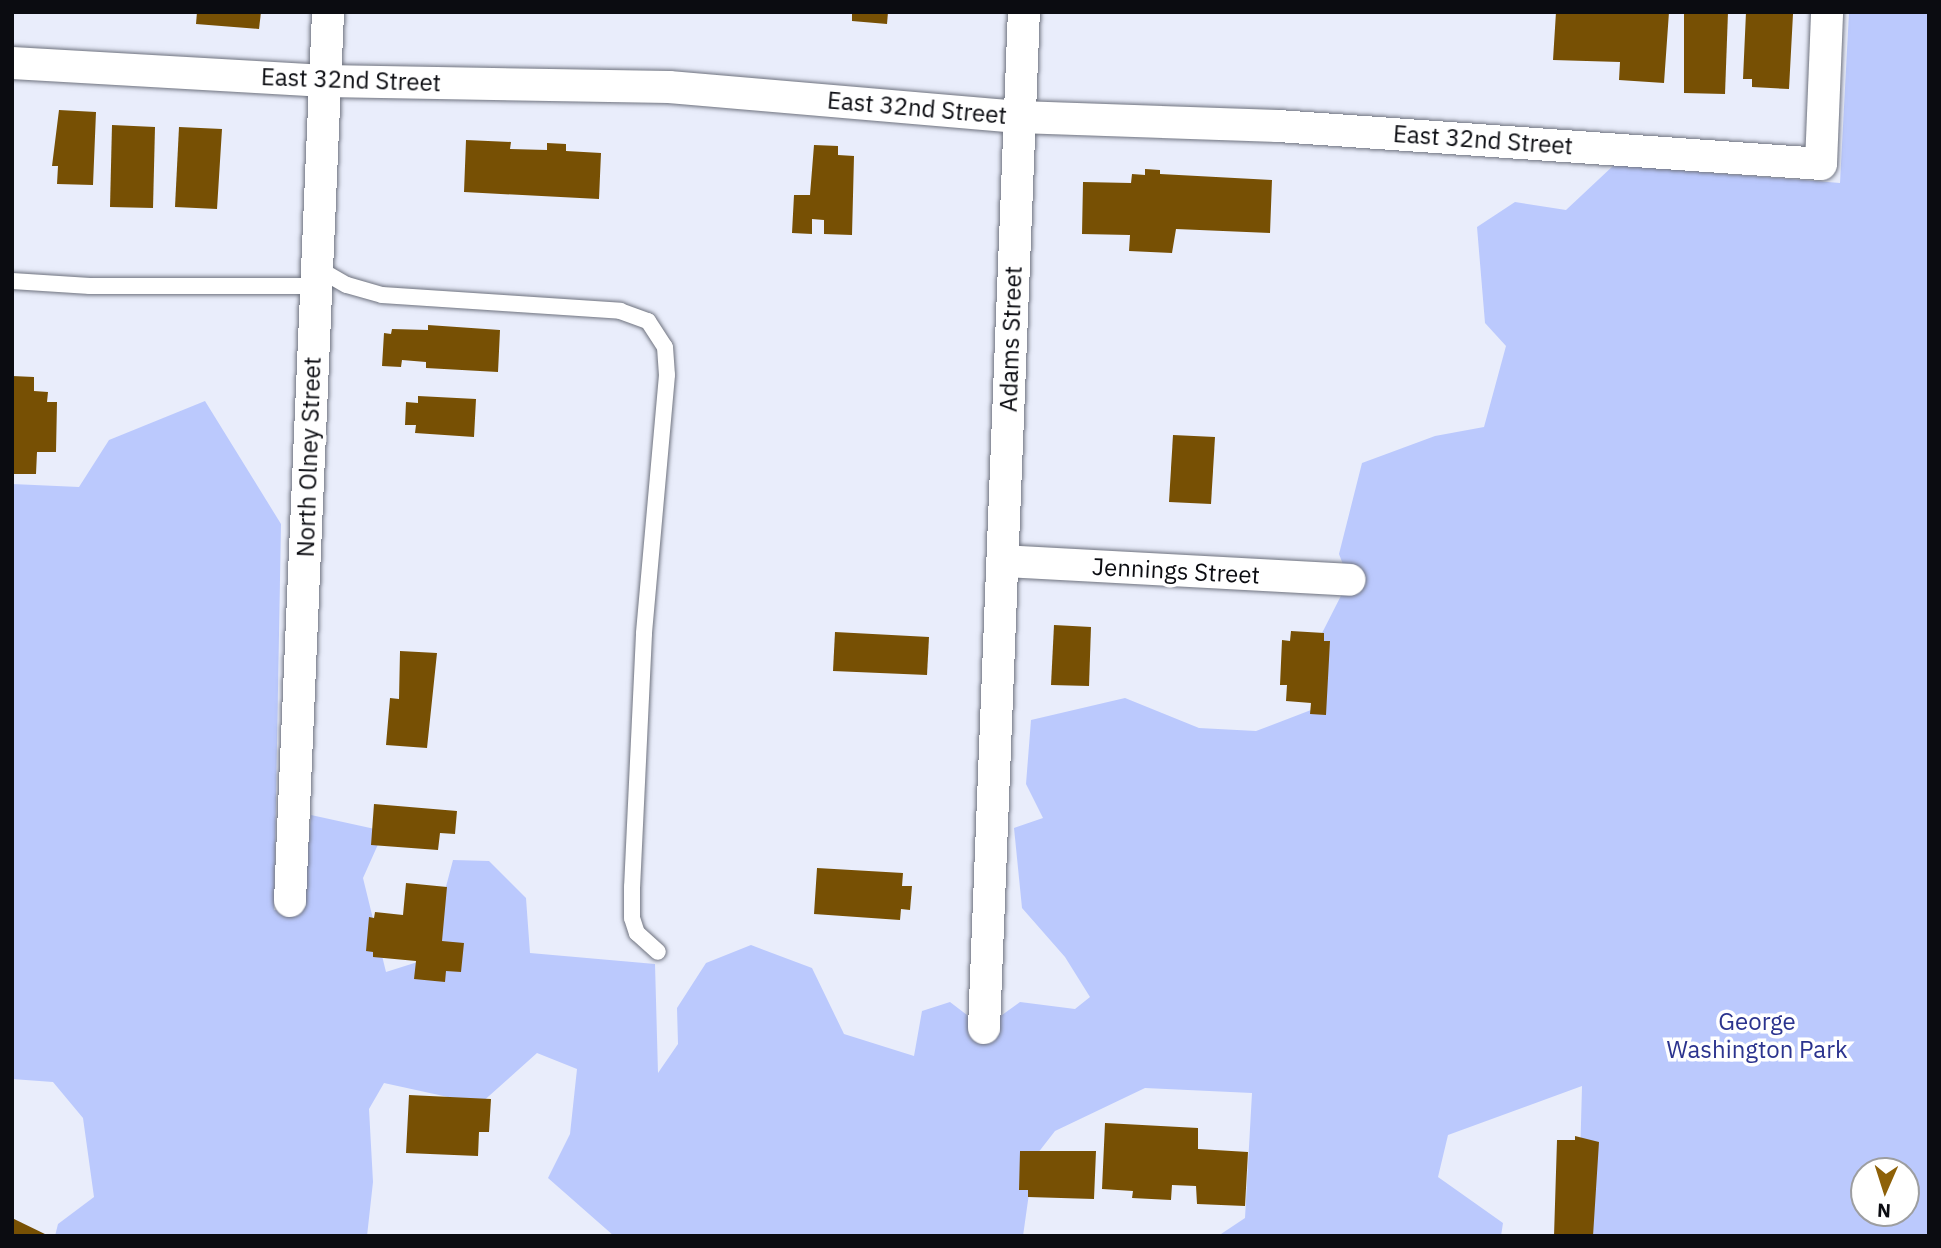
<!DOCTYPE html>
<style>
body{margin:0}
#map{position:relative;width:1941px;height:1248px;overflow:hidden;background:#e9edfb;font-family:"IBM Plex Sans",sans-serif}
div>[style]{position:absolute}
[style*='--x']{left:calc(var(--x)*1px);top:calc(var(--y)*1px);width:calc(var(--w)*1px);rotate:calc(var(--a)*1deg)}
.green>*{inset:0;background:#bbc9fd}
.building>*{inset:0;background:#775004}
.roads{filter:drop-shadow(0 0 2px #6e727e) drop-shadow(0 0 2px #6e727e)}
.lane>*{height:16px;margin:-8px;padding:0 8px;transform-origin:8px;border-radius:8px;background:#fff}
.street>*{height:32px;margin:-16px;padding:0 16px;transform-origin:16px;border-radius:16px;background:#fff}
span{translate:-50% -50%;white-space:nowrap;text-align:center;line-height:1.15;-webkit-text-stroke:7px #fff;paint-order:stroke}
.street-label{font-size:24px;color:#0b0c11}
.park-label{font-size:24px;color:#2b338e}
.frame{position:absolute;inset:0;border:14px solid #0b0c11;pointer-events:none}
.north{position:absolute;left:1850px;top:1157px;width:70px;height:70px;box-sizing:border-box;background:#fff;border:2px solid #9d9ea0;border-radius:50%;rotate:183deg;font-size:19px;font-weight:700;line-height:28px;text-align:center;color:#0b0c11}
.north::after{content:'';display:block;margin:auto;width:24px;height:32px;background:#8e6108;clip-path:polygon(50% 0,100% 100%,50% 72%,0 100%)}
</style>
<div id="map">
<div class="green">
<div style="clip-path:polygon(evenodd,1849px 12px,1929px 12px,1929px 1236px,1578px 1236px,1582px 1086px,1448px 1135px,1438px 1177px,1503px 1223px,1501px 1236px,1218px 1236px,1245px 1218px,1252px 1093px,1145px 1088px,1055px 1131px,1034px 1158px,1023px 1236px,614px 1236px,548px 1178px,570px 1134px,577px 1069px,537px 1053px,480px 1104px,384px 1083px,369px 1109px,373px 1182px,367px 1236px,55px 1236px,58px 1224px,94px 1197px,83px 1118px,53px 1082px,12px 1079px,12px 484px,79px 487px,109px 440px,205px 401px,281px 524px,274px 910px,302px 911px,311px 815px,384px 831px,363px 878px,386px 972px,427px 959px,453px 860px,489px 861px,526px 898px,530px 953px,655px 964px,658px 1073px,678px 1044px,677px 1008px,706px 963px,751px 945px,812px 968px,844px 1034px,914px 1056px,922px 1011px,950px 1002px,984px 1028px,1020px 1002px,1075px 1009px,1090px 997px,1065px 957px,1022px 908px,1014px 828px,1043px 818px,1026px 784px,1031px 720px,1125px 698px,1199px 728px,1256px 731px,1311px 710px,1319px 639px,1349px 580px,1339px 554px,1362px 463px,1435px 436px,1484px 427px,1506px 346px,1485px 323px,1477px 227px,1515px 202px,1566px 210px,1614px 165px,1840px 183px,1849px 12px,1864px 1171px,1906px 1171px,1906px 1213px,1864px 1213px,1864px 1171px)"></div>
</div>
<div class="building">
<div style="clip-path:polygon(197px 12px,261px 12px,259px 29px,196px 24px)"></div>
<div style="clip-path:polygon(852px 12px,888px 12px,887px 24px,852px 21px)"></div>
<div style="clip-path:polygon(1556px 12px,1669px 12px,1664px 83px,1619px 80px,1620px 62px,1553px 60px)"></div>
<div style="clip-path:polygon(1684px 12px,1728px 12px,1725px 94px,1684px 93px)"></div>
<div style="clip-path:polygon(1746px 12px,1793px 14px,1789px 89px,1752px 87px,1752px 79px,1743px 79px)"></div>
<div style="clip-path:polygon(59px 110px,96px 112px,93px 185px,57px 184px,58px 166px,52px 166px)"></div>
<div style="clip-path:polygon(112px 125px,155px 127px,153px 208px,110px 207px)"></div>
<div style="clip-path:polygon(179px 127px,222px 129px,217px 209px,175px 207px)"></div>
<div style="clip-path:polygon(466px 140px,511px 142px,510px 149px,547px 150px,547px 143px,566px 144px,566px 151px,601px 153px,599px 199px,464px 192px)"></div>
<div style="clip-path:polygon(814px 145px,838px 146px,838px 155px,854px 156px,852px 235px,824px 234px,824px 220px,812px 219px,812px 234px,792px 233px,794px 195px,810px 195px)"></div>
<div style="clip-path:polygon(1145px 169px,1160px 170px,1160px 174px,1272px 180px,1270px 233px,1176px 229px,1172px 253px,1129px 251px,1130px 235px,1082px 234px,1083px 182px,1131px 183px,1132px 174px,1145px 175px)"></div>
<div style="clip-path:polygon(428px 325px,500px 330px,498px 372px,426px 368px,426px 362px,402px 360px,401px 367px,382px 366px,384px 333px,391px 334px,392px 329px,428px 330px)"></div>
<div style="clip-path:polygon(12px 376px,34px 377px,34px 391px,48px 392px,47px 402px,57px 402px,56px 452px,37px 452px,36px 474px,12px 474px)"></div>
<div style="clip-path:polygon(418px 396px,476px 399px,474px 437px,415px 433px,416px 425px,405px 425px,406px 402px,418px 403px)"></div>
<div style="clip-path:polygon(1173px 435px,1215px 437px,1211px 504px,1169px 502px)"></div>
<div style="clip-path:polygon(1054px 625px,1091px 627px,1089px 686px,1051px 685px)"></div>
<div style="clip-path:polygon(1291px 631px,1324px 633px,1324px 641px,1330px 641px,1326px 715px,1310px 714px,1311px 703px,1286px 701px,1287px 685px,1280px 685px,1282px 640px,1290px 641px)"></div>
<div style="clip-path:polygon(835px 632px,929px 637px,927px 675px,833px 671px)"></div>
<div style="clip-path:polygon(400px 651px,437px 653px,427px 748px,386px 745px,390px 698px,399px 699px)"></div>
<div style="clip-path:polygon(374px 804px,457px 811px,455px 834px,440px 833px,438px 850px,371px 845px)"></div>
<div style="clip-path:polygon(817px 868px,903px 873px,902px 886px,912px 886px,910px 910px,901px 909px,900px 920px,814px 914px)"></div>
<div style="clip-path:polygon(406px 883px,447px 887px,442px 941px,464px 943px,461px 972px,446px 971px,445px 982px,414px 979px,416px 961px,373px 957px,373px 952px,366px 951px,369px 917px,374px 918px,375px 912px,403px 915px)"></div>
<div style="clip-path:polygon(409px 1095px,491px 1099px,489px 1132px,479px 1132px,478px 1156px,406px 1153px)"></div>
<div style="clip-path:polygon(1105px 1123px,1198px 1128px,1198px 1149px,1248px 1152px,1245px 1206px,1197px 1204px,1196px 1186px,1172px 1185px,1171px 1200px,1132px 1198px,1133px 1191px,1102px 1189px)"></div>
<div style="clip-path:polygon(1575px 1136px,1599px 1142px,1593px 1236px,1554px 1236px,1557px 1140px,1575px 1140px)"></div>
<div style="clip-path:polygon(1020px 1151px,1096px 1151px,1094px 1199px,1028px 1197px,1028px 1190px,1019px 1190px)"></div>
<div style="clip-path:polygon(12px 1218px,49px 1236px,12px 1236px)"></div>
</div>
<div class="roads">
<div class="lane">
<div style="--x:317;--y:268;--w:34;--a:30"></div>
<div style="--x:347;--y:285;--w:36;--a:16"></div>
<div style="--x:382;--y:295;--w:239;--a:3.8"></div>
<div style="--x:620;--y:311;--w:30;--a:20"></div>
<div style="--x:648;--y:321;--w:31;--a:57"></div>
<div style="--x:665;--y:347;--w:28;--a:86"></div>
<div style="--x:667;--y:375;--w:260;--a:95.1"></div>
<div style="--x:644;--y:634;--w:253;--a:92.7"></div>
<div style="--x:632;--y:887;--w:31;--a:90"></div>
<div style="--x:632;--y:918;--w:16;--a:72"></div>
<div style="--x:637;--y:933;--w:28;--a:42"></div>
<div style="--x:12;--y:281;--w:78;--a:3.7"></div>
<div style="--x:90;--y:286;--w:226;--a:0"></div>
</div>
<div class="street">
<div style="--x:12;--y:63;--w:314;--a:3.3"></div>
<div style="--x:325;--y:81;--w:344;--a:1"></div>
<div style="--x:669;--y:87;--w:351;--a:4.9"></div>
<div style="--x:1019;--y:117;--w:259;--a:2"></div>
<div style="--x:1278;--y:126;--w:544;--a:4"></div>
<div style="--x:1821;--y:164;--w:152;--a:-87.7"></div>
<div style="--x:1003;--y:561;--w:347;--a:3.1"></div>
<div style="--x:290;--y:901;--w:890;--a:-87.55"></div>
<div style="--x:984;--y:1028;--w:1017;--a:-87.75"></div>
</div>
</div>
<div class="street-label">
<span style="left:351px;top:80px;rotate:2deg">East 32nd Street</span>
<span style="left:917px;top:108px;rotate:5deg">East 32nd Street</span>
<span style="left:1483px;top:140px;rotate:4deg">East 32nd Street</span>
<span style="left:1011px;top:339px;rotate:-88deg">Adams Street</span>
<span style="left:309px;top:457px;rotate:-88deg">North Olney Street</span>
<span style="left:1176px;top:571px;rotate:3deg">Jennings Street</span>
</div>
<div class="park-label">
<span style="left:1757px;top:1036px">George<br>Washington Park</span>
</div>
<div class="frame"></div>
<div class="north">N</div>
</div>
